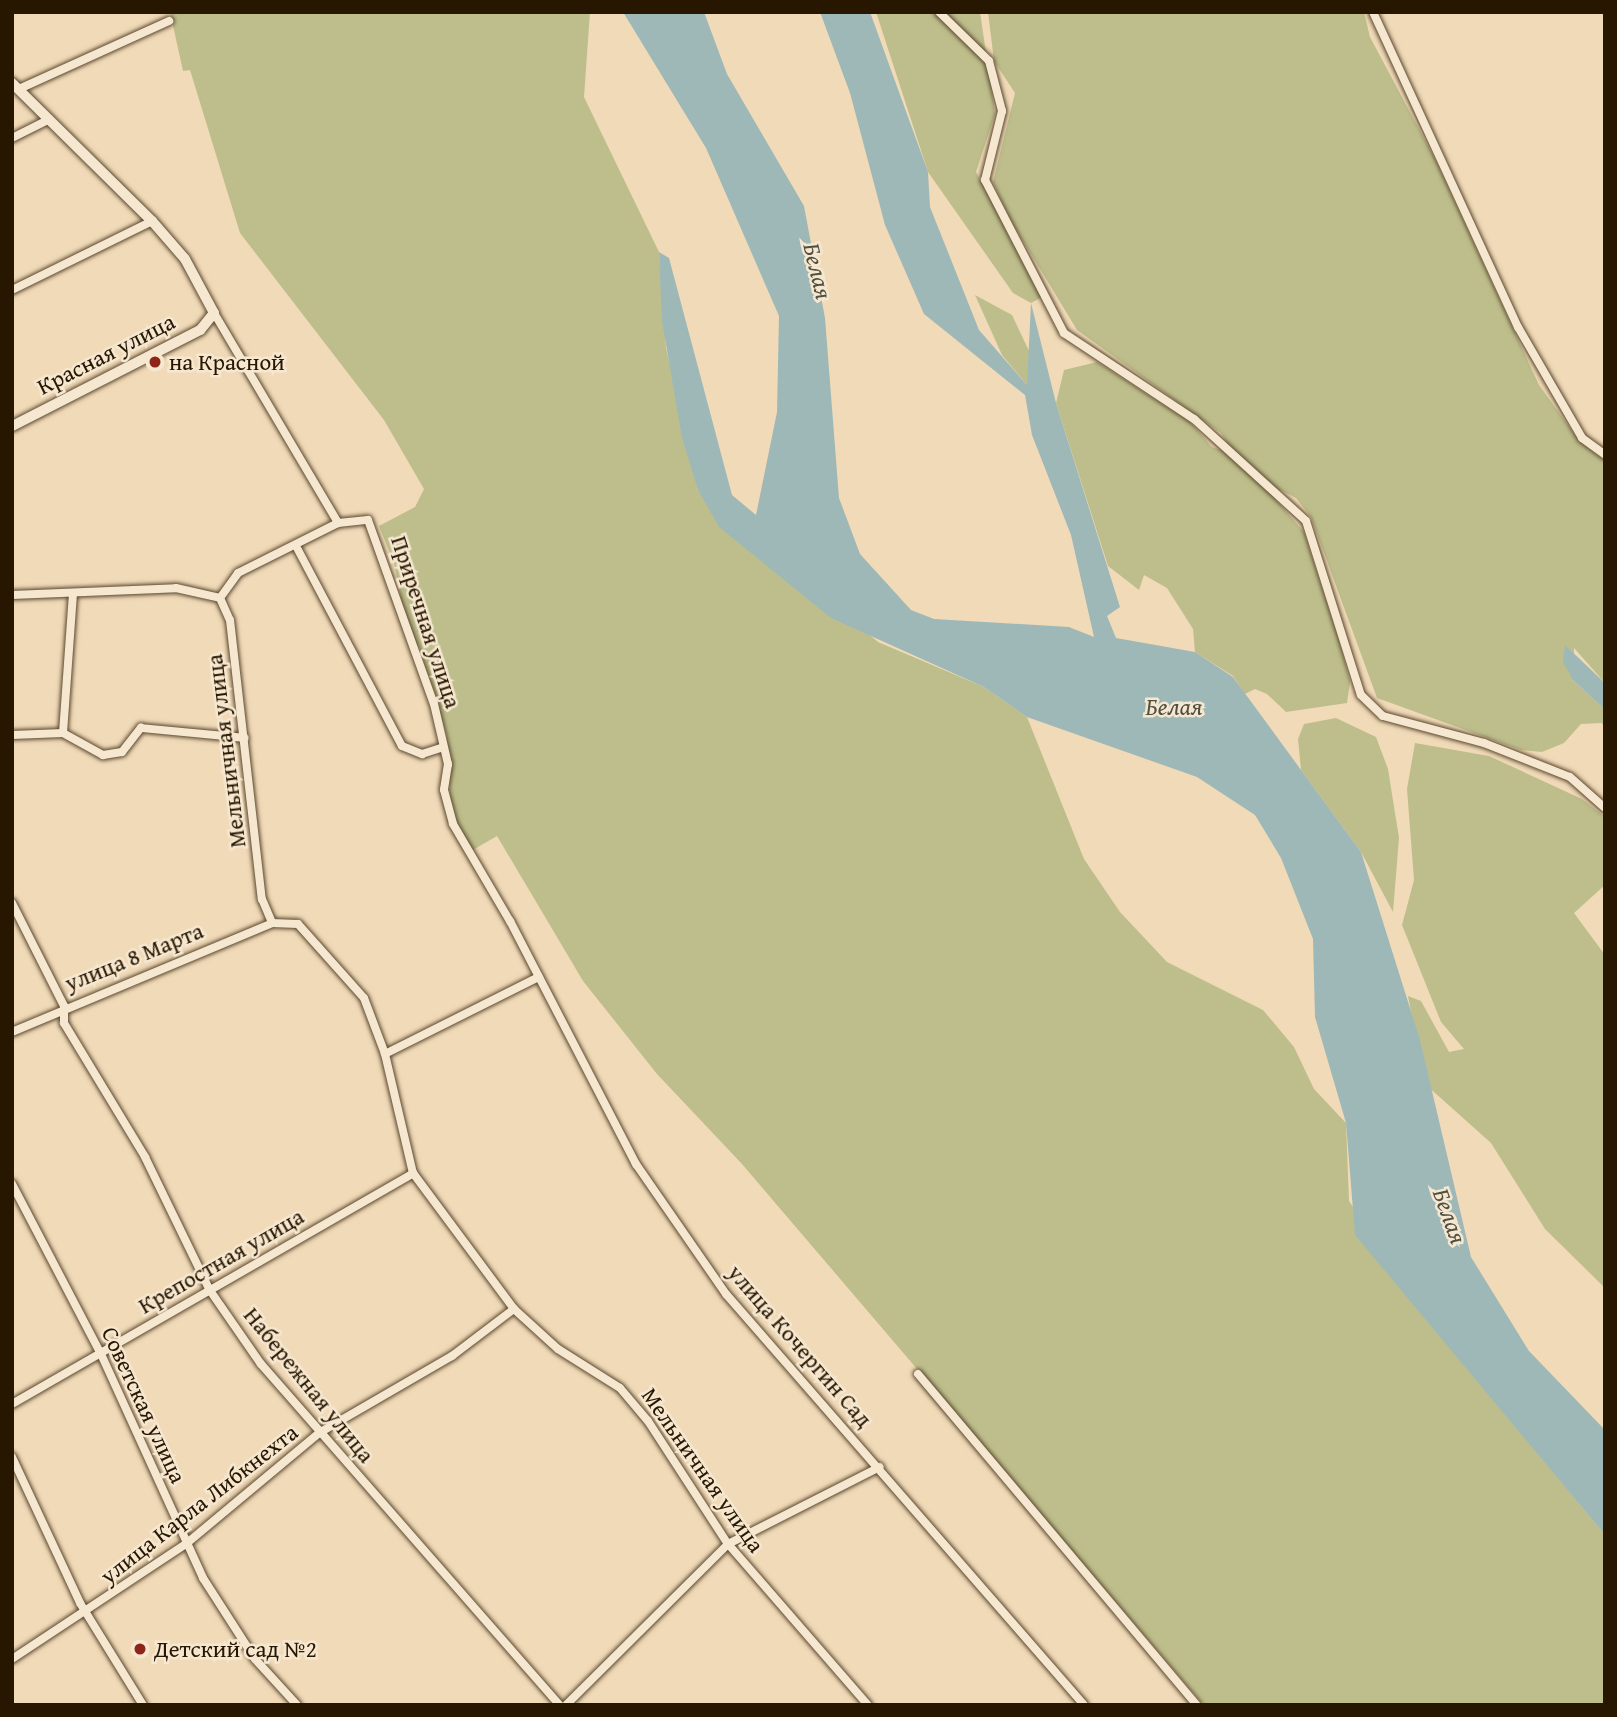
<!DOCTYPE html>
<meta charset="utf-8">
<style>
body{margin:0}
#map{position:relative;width:1617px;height:1717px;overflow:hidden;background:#f1dab8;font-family:"Gentium Book Plus",serif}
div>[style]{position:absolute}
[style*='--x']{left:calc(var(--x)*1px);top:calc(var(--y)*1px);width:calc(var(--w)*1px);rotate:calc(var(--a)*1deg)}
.green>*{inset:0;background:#bebe8c}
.water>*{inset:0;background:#9eb8b8}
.roads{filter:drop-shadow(0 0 2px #5a482e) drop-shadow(0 0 2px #5a482e)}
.street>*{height:8px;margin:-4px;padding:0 4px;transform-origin:4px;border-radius:4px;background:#f6e7d1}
.secondary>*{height:10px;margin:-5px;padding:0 5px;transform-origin:5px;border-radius:5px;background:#f6e7d1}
.dots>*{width:19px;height:19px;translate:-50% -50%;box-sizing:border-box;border:4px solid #f6e7d1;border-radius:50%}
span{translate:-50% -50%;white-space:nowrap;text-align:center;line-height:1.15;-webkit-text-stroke:5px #f6e7d1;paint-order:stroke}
.street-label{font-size:23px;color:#281700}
.poi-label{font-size:23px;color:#281700}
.left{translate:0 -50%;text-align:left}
.water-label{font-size:24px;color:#514f40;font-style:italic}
.frame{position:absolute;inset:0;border:14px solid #281700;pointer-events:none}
</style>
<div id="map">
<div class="green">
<div style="clip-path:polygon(170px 12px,590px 12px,584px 97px,659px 252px,666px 348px,698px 490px,878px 642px,984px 687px,1027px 717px,1084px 859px,1120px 912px,1167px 962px,1263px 1010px,1294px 1047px,1314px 1089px,1346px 1123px,1349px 1201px,1419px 1310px,1605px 1535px,1605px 1705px,1204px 1705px,742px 1164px,657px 1074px,583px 981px,497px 836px,471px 851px,451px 812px,447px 736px,419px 646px,408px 634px,394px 563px,379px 526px,415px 507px,424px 489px,384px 420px,240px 233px,190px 70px,183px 71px)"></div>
<div style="clip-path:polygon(876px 12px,980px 12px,995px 114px,976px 172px,1044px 296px,1031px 303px,1013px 293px,928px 172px)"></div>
<div style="clip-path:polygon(988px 12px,1364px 12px,1370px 37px,1435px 159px,1539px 385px,1580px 442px,1605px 461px,1605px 683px,1574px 648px,1573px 680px,1605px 710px,1605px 729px,1602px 723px,1581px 724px,1564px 743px,1542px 752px,1521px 750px,1377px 698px,1311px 517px,1296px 498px,1257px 478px,1304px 532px,1340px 644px,1350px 682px,1347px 703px,1286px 712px,1267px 694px,1255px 689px,1245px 694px,1233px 676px,1195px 652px,1193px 629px,1167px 588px,1144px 575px,1139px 590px,1108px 566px,1056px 403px,1064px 370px,1097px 362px,1190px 422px,1212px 447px,1235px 455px,1221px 433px,1077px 330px,1011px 221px,993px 182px,1015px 93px,994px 61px)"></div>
<div style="clip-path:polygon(975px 295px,1012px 315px,1031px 355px,1027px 385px,1002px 355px)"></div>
<div style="clip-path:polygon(1336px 718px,1376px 737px,1388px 769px,1399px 838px,1393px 912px,1361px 852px,1301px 770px,1298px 739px,1304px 724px)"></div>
<div style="clip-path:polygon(1415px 743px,1489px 756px,1582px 799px,1605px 817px,1605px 885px,1574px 913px,1605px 955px,1605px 1288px,1545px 1229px,1491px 1143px,1425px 1084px,1408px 996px,1421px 1001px,1449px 1052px,1464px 1049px,1441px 1022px,1402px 925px,1414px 880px,1407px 789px)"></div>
</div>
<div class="water">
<div style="clip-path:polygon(623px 12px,704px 12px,727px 74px,804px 206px,825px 318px,839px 498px,860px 554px,911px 610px,934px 619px,1069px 627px,1094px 637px,1071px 535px,1032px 435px,1025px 395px,924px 314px,885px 225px,850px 93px,820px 12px,870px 12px,928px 172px,930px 207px,979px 330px,1027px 385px,1031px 303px,1056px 403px,1120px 607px,1107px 616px,1116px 638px,1195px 652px,1233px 677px,1361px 852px,1420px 1040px,1471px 1257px,1529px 1351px,1605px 1430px,1605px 1535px,1355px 1235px,1346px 1123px,1315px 1017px,1313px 939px,1281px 858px,1255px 815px,1197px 777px,1027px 717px,984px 687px,831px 618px,719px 527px,698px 490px,682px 438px,662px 321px,659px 252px,669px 258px,732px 495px,756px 515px,777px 412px,779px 316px,706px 148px)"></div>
<div style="clip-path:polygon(1565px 645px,1605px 683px,1605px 710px,1573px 680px,1563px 662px)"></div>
</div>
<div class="roads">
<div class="street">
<div style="--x:939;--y:12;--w:70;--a:44.4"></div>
<div style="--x:989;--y:61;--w:52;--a:75.4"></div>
<div style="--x:1002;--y:111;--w:71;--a:103.8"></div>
<div style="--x:985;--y:180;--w:172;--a:62.7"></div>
<div style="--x:1064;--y:333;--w:156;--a:33.5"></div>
<div style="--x:1194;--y:419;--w:151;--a:42.3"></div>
<div style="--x:1306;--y:521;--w:182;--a:72.5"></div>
<div style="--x:1361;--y:695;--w:30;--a:44"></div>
<div style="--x:1383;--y:716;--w:105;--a:15"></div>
<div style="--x:1484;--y:743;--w:92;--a:21.6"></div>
<div style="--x:1570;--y:777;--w:47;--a:41.5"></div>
<div style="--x:1373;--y:12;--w:347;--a:65.3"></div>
<div style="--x:1518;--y:327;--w:128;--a:60"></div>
<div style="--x:1582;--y:438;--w:29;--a:36"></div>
<div style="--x:19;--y:89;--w:165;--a:-24.4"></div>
<div style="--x:12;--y:138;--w:42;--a:-26.6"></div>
<div style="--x:12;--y:290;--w:156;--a:-26.2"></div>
<div style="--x:214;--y:313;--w:244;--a:59.4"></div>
<div style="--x:296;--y:546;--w:226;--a:62.1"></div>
<div style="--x:402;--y:746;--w:22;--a:22"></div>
<div style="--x:422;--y:754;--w:22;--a:-18"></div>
<div style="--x:12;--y:595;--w:164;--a:-2.4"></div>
<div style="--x:176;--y:588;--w:45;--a:12.8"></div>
<div style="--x:220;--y:598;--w:24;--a:66"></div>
<div style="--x:230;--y:620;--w:281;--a:83.5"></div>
<div style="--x:262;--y:899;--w:26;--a:67"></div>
<div style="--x:272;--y:923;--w:26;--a:2"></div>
<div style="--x:298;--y:924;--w:99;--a:48.3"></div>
<div style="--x:364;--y:998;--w:60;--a:69.4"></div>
<div style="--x:385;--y:1054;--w:122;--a:76.8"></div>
<div style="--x:413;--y:1173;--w:169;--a:53.4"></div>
<div style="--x:514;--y:1309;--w:59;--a:42.3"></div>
<div style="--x:558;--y:1349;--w:73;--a:32.2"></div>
<div style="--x:620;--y:1388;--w:43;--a:49.7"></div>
<div style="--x:648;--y:1421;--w:147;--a:57"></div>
<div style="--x:728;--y:1544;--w:213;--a:49"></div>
<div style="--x:220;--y:598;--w:31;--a:-54"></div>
<div style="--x:238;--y:573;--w:112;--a:-26.6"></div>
<div style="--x:338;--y:523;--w:30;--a:-6"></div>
<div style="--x:368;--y:520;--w:195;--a:70.3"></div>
<div style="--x:434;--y:704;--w:62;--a:76.9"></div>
<div style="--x:448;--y:764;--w:26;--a:99"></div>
<div style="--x:444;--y:790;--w:35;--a:75"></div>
<div style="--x:453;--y:824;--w:113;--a:59.6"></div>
<div style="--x:510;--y:921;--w:274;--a:62.6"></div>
<div style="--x:636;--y:1164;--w:158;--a:55.3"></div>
<div style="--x:726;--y:1294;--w:545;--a:48.94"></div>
<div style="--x:63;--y:733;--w:138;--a:-85.9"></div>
<div style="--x:12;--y:735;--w:51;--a:-2.2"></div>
<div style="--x:63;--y:733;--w:46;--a:28.8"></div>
<div style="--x:103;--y:755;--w:19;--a:-9"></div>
<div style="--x:122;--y:752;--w:31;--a:-52"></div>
<div style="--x:141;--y:728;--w:104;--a:5.5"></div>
<div style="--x:12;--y:903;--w:115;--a:63.2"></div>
<div style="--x:64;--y:1006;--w:17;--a:90"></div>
<div style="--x:64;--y:1023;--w:157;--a:58.8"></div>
<div style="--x:145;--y:1157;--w:147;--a:64.1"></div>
<div style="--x:209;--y:1289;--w:91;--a:55.3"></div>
<div style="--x:261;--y:1364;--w:453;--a:48.8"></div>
<div style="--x:12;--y:1032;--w:282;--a:-22.7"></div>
<div style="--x:385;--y:1054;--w:172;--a:-26.6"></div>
<div style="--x:12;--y:1184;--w:192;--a:62.4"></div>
<div style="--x:101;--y:1354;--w:246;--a:65.5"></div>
<div style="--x:203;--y:1578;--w:96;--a:57.3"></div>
<div style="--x:255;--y:1659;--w:62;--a:47.6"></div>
<div style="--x:918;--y:1374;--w:433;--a:49.9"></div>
<div style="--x:12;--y:1404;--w:463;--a:-29.9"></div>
<div style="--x:12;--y:1457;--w:161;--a:65"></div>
<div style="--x:80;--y:1603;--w:120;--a:58.3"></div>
<div style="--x:12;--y:1659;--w:210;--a:-33.5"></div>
<div style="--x:187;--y:1543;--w:172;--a:-39.8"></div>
<div style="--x:319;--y:1433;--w:154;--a:-30.1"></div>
<div style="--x:452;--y:1356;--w:78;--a:-37.2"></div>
<div style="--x:566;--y:1705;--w:228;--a:-44.8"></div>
<div style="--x:728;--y:1544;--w:170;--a:-26.9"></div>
</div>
<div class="secondary">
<div style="--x:12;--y:83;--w:197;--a:44.6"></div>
<div style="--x:152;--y:221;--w:50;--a:49"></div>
<div style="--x:185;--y:259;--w:61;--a:61.8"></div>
<div style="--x:214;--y:313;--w:22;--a:129"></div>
<div style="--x:200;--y:330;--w:211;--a:152.9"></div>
</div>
</div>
<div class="dots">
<div style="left:155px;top:362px;background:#8f2418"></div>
<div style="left:140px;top:1649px;background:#8f2418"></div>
</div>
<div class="street-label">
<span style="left:106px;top:354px;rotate:-27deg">Красная улица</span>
<span style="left:426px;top:622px;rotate:72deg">Приречная улица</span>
<span style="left:226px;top:751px;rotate:-97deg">Мельничная улица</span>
<span style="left:134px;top:957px;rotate:-22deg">улица 8 Марта</span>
<span style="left:221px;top:1261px;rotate:-30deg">Крепостная улица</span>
<span style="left:800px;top:1346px;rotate:49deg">улица Кочергин Сад</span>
<span style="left:309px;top:1385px;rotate:51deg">Набережная улица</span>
<span style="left:144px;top:1405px;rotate:65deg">Советская улица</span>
<span style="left:703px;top:1470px;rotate:55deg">Мельничная улица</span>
<span style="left:199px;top:1504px;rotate:-38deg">улица Карла Либкнехта</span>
</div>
<div class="poi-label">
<span class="left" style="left:169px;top:362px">на Красной</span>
<span class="left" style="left:154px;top:1649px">Детский сад №2</span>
</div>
<div class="water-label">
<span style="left:818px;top:271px;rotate:76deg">Белая</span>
<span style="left:1174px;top:707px">Белая</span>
<span style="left:1450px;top:1216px;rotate:70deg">Белая</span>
</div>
<div class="frame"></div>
</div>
